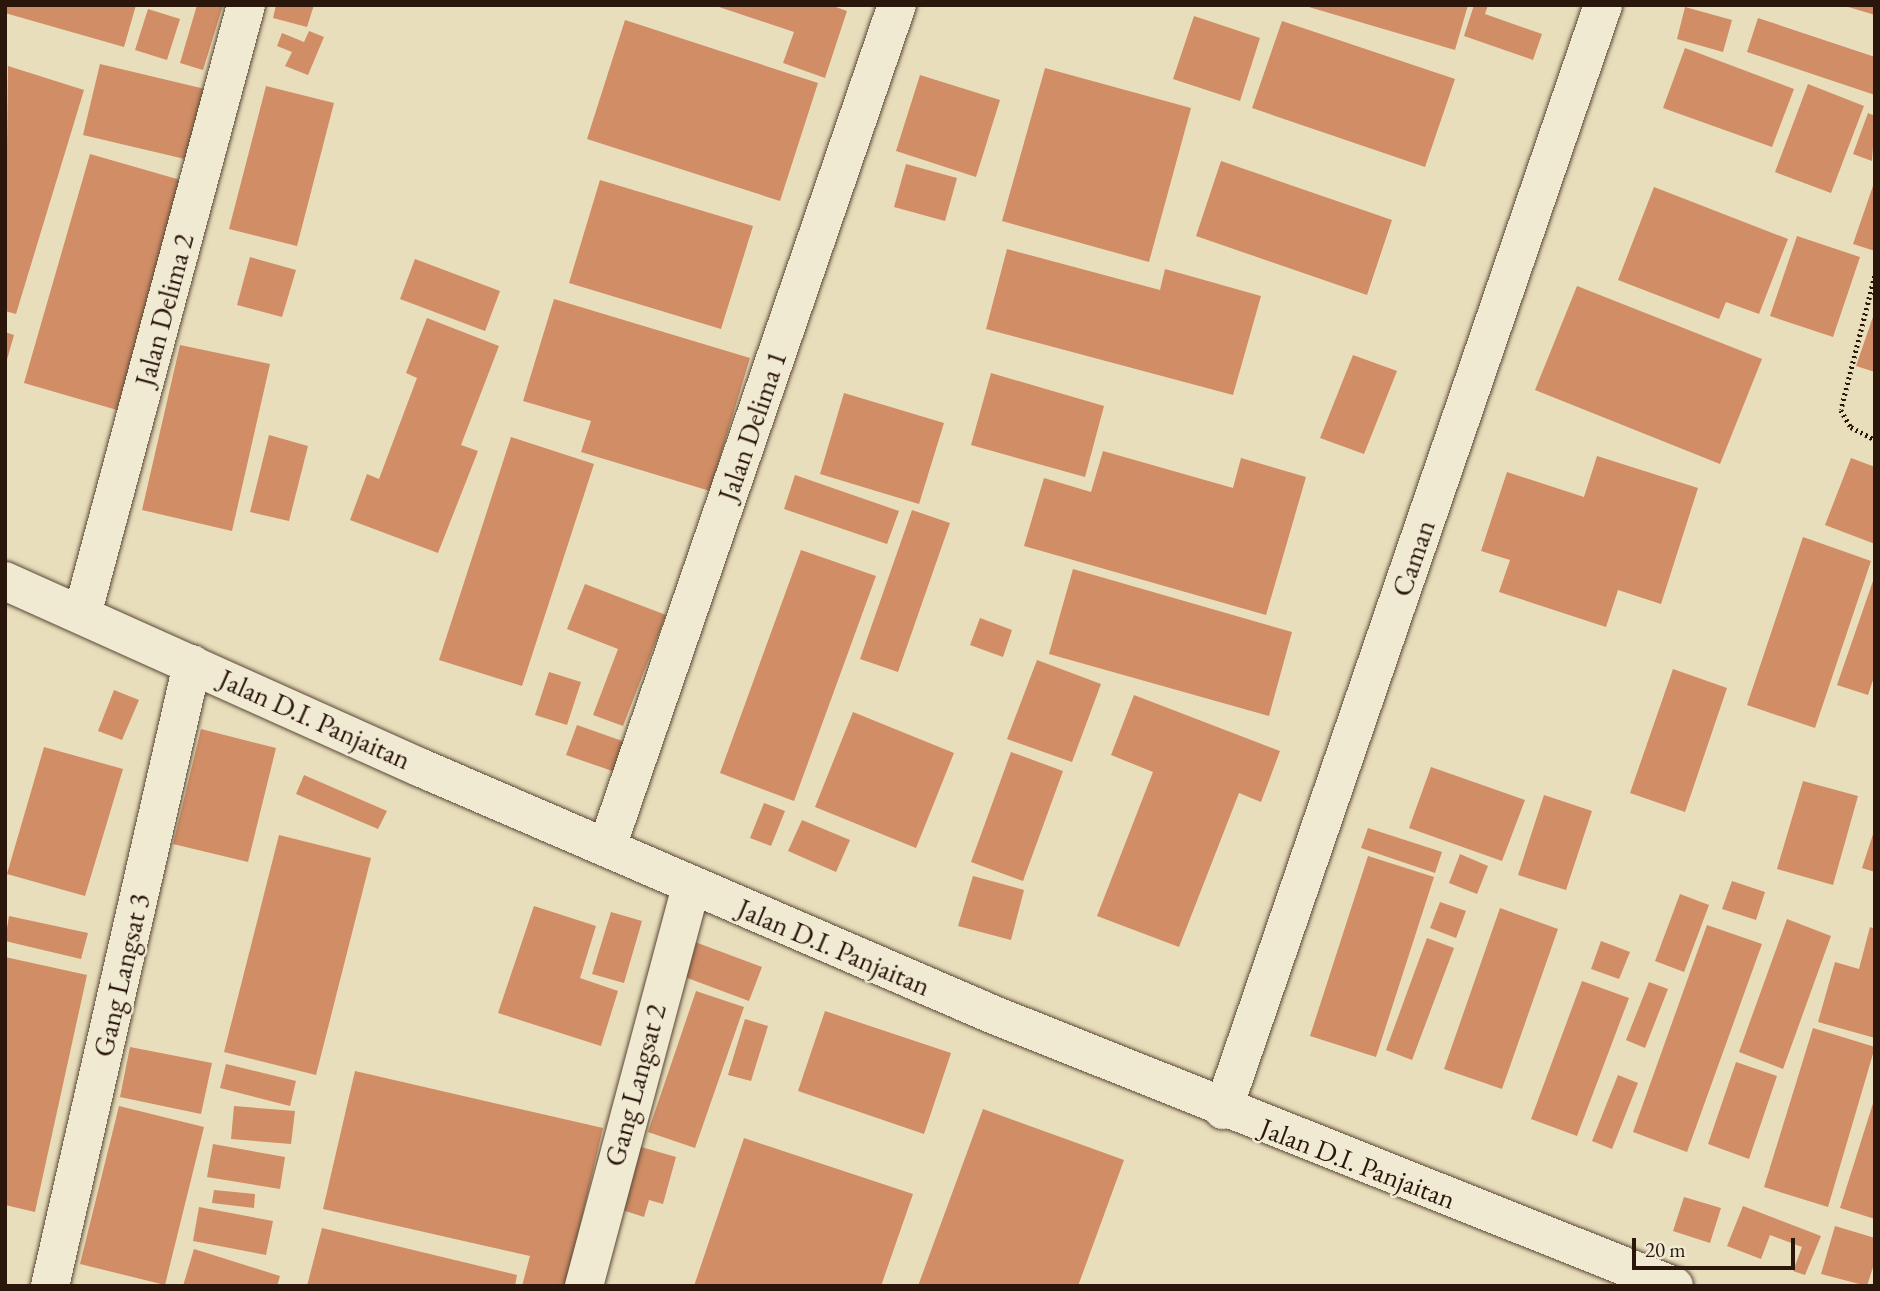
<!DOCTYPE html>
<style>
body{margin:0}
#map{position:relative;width:1880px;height:1291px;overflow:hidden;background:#e9debb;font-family:"EB Garamond",serif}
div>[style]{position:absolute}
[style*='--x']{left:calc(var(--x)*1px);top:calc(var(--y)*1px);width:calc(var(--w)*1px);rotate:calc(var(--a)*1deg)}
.building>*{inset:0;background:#d08d66}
.path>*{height:4.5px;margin-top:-2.25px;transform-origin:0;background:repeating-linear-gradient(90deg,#2a160b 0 2px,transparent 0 5.5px)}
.roads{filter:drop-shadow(0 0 2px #5a4837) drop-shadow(0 0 2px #5a4837)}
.minor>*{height:38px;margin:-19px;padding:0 19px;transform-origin:19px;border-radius:19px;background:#f1ead3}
span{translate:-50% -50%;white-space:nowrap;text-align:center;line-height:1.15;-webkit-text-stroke:5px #f1ead3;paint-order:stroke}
.street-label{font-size:28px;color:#2a160b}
.frame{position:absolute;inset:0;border:7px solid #2a160b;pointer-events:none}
.scale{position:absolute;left:1632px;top:1238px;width:163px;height:32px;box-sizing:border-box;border:4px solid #2a160b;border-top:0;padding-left:9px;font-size:21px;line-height:24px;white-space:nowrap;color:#2a160b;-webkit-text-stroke:5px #f1ead3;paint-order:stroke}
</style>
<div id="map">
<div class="building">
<div style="clip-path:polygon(5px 5px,136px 5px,124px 47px,5px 13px)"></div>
<div style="clip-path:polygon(197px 5px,223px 5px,203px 70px,180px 63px)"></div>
<div style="clip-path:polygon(276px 5px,314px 5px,307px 27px,273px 18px)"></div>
<div style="clip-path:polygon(830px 5px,847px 11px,825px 78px,783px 63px,794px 32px,716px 6px)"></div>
<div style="clip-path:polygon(1302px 5px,1468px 5px,1455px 50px)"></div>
<div style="clip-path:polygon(1474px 5px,1488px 5px,1485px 14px,1542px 34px,1533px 60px,1464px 36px)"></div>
<div style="clip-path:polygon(1845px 5px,1875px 5px,1875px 15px,1845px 6px)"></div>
<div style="clip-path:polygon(1685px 7px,1732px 20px,1723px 52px,1677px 39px)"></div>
<div style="clip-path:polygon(148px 9px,180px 19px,167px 60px,135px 50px)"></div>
<div style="clip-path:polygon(1194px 16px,1260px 38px,1240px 101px,1173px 79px)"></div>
<div style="clip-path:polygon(1758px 18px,1875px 57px,1875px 95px,1747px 52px)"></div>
<div style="clip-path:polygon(625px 20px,818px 83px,780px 201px,587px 139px)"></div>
<div style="clip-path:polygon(1282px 21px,1455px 79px,1425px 167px,1252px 108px)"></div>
<div style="clip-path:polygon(309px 31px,324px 37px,308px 75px,285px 66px,292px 52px,277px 46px,282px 33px,304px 42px)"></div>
<div style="clip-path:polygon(1685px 48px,1794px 89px,1772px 147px,1663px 108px)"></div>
<div style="clip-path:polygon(100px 64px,205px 89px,189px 160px,83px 135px)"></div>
<div style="clip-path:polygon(8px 66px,84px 90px,16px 314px,5px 311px)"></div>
<div style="clip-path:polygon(1045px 68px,1191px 108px,1149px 262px,1002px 221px)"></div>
<div style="clip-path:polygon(920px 75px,1000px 100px,976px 177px,896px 151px)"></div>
<div style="clip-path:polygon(1808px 84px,1864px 106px,1831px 193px,1775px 172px)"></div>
<div style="clip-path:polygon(266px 86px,334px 103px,297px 246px,229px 229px)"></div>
<div style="clip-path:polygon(1868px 113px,1875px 116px,1872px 161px,1853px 154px)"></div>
<div style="clip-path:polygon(90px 154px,184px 181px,117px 410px,24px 383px)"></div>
<div style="clip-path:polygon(1221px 161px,1392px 220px,1367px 295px,1196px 236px)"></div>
<div style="clip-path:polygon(906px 164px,957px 178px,945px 221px,894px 207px)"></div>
<div style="clip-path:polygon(600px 180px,753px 226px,721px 329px,569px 283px)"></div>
<div style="clip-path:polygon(1875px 180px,1875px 251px,1853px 244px)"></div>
<div style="clip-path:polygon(1654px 187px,1788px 239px,1759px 314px,1726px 302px,1719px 319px,1618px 280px)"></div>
<div style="clip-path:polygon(1797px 236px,1860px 257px,1833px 337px,1770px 316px)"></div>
<div style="clip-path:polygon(1007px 249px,1160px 290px,1165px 269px,1261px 296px,1233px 395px,986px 329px)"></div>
<div style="clip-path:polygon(250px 257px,296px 270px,282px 317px,237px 305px)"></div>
<div style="clip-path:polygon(415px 259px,500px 291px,485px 331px,400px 299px)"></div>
<div style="clip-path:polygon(1577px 286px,1762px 359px,1720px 464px,1535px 390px)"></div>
<div style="clip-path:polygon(554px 299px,750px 358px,710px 491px,581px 452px,591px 421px,523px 401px)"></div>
<div style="clip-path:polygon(1875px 311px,1875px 372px,1856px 366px)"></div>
<div style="clip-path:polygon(427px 318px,499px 346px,461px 445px,478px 451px,438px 553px,350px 520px,367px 474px,379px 479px,417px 378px,406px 373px)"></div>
<div style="clip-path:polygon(5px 332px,14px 335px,6px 363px,5px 362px)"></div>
<div style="clip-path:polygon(180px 345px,270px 364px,232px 531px,142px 510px)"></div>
<div style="clip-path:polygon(1353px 355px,1397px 371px,1364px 454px,1320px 438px)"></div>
<div style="clip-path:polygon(991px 373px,1104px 406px,1085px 477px,971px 445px)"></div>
<div style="clip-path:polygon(844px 393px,944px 423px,919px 504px,820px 474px)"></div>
<div style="clip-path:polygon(269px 435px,308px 446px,289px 521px,250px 512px)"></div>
<div style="clip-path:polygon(511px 437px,594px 464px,522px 686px,439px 660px)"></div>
<div style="clip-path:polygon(1103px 451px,1233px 488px,1241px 458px,1306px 477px,1266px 615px,1024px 546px,1044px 478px,1091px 492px)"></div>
<div style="clip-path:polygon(1597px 456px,1698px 488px,1661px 604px,1618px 590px,1606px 627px,1499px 592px,1510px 560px,1481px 551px,1507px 472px,1584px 497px)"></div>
<div style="clip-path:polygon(1851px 458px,1875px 467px,1875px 544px,1825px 525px)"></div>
<div style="clip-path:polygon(795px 475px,899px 511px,887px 544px,784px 509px)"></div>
<div style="clip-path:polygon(912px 510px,950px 523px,898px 672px,860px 659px)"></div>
<div style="clip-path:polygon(1803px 537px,1871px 561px,1815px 728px,1747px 705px)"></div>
<div style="clip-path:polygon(801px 550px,876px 576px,794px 801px,720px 773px)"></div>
<div style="clip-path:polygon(1073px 569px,1292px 632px,1269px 716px,1049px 654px)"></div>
<div style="clip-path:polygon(1874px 578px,1875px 674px,1868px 695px,1837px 685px)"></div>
<div style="clip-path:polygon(585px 584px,666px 615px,623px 726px,593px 715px,618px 649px,567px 629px)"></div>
<div style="clip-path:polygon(980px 618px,1012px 630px,1003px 657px,970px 645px)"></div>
<div style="clip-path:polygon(1037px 660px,1101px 684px,1072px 762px,1007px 739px)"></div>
<div style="clip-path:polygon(1673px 669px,1727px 688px,1685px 812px,1630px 793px)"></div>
<div style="clip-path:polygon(549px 672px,581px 682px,567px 725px,535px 715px)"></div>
<div style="clip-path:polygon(114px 690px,139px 700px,122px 740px,98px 731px)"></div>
<div style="clip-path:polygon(1134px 695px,1280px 751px,1261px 802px,1239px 793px,1179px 947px,1097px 916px,1153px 772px,1111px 755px)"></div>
<div style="clip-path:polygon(853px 712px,954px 753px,916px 848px,815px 807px)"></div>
<div style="clip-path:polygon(577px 725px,628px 743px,618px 773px,566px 755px)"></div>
<div style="clip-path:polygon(201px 729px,276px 748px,248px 862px,173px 844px)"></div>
<div style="clip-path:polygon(44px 747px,123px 769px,85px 896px,7px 874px)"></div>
<div style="clip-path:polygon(1011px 752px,1063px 771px,1023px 881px,971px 862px)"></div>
<div style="clip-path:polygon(1431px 767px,1525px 800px,1502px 861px,1409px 828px)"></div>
<div style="clip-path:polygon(304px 775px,387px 811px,378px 829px,296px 794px)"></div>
<div style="clip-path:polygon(1803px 781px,1858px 796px,1833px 885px,1777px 869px)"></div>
<div style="clip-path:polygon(1544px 795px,1592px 811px,1566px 890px,1518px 875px)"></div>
<div style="clip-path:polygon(764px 803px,785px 811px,771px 846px,750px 838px)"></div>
<div style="clip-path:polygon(802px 820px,850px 840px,836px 872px,788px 851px)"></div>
<div style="clip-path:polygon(1368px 828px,1442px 852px,1435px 873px,1361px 848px)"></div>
<div style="clip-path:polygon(1875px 828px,1875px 872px,1862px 868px)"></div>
<div style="clip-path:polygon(279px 835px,371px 858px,316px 1075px,224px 1052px)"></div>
<div style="clip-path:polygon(1460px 854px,1488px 866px,1477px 894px,1449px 883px)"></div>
<div style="clip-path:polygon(1368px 856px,1434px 877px,1376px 1057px,1310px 1036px)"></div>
<div style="clip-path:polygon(973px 876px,1024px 890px,1011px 940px,958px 926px)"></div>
<div style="clip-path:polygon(1732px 881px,1765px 892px,1756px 920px,1722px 909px)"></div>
<div style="clip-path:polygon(1680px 894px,1709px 905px,1684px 972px,1655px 961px)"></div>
<div style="clip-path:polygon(1440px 902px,1466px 911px,1456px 938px,1430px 928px)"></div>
<div style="clip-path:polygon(534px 906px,596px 926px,580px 978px,618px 991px,601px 1046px,498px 1013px)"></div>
<div style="clip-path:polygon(1500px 908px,1558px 929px,1502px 1089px,1444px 1069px)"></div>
<div style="clip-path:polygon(611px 912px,642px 921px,624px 983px,592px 974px)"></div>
<div style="clip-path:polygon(9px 916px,88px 933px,81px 959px,5px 941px)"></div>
<div style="clip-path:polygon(1787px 919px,1831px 936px,1783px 1069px,1739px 1052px)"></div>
<div style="clip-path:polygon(1707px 925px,1762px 944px,1687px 1152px,1633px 1132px)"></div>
<div style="clip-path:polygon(1870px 927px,1875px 929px,1875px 1038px,1818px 1022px,1835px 962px,1859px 969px)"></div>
<div style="clip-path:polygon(1427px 938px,1454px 948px,1412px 1060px,1386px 1050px)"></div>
<div style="clip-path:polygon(1601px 941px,1630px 952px,1619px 979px,1591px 969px)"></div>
<div style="clip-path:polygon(695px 942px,762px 967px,749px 1001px,682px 976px)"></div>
<div style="clip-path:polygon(5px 957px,87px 975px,35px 1212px,5px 1205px)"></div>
<div style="clip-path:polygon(1582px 981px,1629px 998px,1577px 1136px,1531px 1119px)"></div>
<div style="clip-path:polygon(1649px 982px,1668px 989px,1645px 1048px,1626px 1040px)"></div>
<div style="clip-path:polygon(696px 991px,744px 1007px,695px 1148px,648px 1132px)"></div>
<div style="clip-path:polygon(825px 1011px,951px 1053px,924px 1134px,798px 1091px)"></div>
<div style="clip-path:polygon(745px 1019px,768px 1026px,751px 1081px,728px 1075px)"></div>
<div style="clip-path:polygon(1813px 1028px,1875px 1047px,1828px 1207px,1764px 1187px)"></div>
<div style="clip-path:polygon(130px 1047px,212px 1063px,201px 1114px,120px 1097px)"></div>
<div style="clip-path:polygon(1736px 1062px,1777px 1076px,1749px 1159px,1708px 1144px)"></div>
<div style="clip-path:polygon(226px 1064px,296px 1081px,290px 1106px,220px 1088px)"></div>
<div style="clip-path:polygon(355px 1071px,603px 1128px,566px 1286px,522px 1286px,530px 1256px,323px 1209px)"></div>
<div style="clip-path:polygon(1618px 1075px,1638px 1083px,1612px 1149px,1592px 1141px)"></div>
<div style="clip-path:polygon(1875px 1097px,1875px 1219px,1840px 1208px)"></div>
<div style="clip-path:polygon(119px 1106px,204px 1127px,165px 1285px,80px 1264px)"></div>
<div style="clip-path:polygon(234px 1106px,295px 1111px,291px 1144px,231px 1139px)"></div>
<div style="clip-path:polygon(983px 1109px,1124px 1160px,1078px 1286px,918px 1286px)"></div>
<div style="clip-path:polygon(744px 1138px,913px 1194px,881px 1286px,694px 1286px)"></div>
<div style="clip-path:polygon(213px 1144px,285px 1157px,280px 1189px,207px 1177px)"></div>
<div style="clip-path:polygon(631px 1144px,676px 1157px,663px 1204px,649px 1200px,644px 1217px,613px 1207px)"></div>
<div style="clip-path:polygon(214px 1190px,255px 1194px,254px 1208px,212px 1203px)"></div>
<div style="clip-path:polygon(1684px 1197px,1721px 1208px,1710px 1243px,1673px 1231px)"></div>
<div style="clip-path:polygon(1743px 1206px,1821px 1236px,1805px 1275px,1793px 1271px,1802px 1247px,1770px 1235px,1761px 1259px,1727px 1246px)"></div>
<div style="clip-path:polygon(199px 1207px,273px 1221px,266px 1255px,193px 1241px)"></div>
<div style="clip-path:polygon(1835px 1226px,1875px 1238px,1875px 1261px,1867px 1286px,1821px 1274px)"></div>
<div style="clip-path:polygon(322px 1228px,517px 1275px,515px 1286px,307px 1286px)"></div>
<div style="clip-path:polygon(194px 1249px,280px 1276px,277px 1286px,183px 1286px)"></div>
</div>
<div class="path">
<div style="--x:1875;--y:276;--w:138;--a:104.2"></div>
<div style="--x:1841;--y:410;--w:20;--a:60"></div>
<div style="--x:1851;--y:427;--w:27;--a:28"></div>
</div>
<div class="roads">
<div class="minor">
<div style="--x:5;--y:581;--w:454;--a:24.2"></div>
<div style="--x:419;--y:767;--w:626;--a:23.33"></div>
<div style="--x:994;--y:1015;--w:732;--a:21.73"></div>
<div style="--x:82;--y:615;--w:632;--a:-74.95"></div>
<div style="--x:607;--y:847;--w:891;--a:-71"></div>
<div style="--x:1223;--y:1110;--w:1169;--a:-71.02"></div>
<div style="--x:50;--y:1286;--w:638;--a:-77.14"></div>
<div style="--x:584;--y:1286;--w:414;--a:-75"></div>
</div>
</div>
<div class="street-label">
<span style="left:164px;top:310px;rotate:-75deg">Jalan Delima 2</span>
<span style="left:752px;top:426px;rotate:-71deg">Jalan Delima 1</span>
<span style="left:1413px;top:558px;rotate:-71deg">Caman</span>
<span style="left:315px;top:719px;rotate:24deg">Jalan D.I. Panjaitan</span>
<span style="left:834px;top:947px;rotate:23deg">Jalan D.I. Panjaitan</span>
<span style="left:121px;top:975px;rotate:-77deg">Gang Langsat 3</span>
<span style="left:635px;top:1085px;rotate:-75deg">Gang Langsat 2</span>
<span style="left:1358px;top:1163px;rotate:21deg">Jalan D.I. Panjaitan</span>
</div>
<div class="frame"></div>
<div class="scale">20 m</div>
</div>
